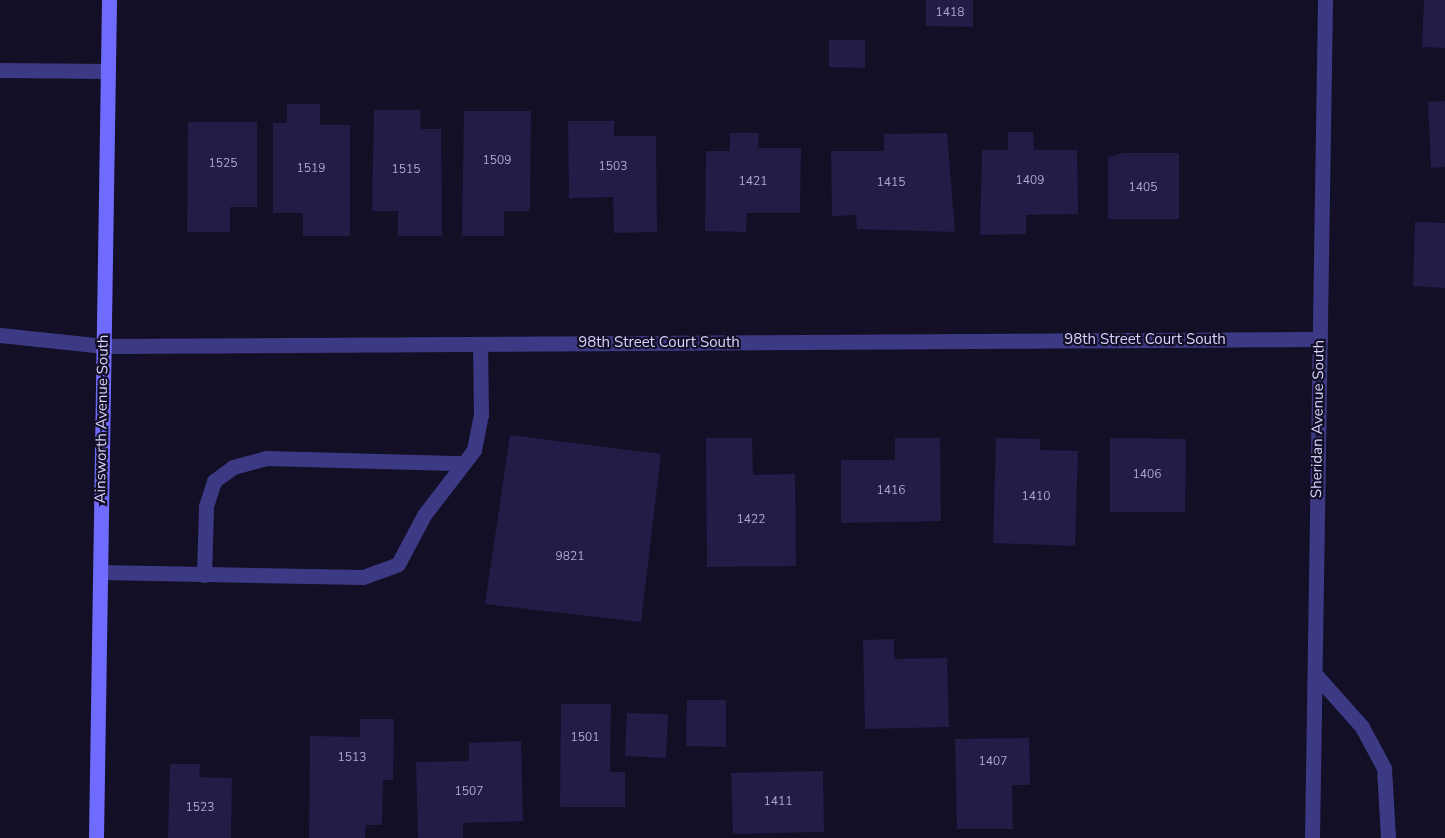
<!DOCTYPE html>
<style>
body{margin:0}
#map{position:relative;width:1445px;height:838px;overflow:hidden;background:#130f26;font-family:"Nunito Sans",sans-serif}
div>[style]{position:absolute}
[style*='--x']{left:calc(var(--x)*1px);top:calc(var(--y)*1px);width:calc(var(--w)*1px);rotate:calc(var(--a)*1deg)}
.building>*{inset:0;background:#241b47}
.lane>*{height:15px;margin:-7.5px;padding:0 7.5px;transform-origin:7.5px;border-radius:7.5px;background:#3d3a85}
.street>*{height:15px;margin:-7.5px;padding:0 7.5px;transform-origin:7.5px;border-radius:7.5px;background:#3d3a85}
.secondary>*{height:15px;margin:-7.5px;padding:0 7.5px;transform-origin:7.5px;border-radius:7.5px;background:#6f6bff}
span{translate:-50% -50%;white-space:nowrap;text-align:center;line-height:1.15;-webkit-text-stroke:4.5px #130f26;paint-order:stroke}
.number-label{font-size:12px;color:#aca6d1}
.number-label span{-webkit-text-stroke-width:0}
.street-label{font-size:15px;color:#d9d4ff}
</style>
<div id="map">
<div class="building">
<div style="clip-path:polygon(926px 0,973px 0,973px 27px,926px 26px)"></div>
<div style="clip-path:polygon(1424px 0,1445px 0,1445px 48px,1422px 47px)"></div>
<div style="clip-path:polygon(829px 40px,865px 40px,865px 68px,829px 67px)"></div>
<div style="clip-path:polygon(1445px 101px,1445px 167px,1431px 168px,1428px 102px)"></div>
<div style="clip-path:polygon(287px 104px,320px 104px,320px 125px,350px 125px,350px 236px,303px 236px,303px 213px,273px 213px,273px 123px,287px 123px)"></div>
<div style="clip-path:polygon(374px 110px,420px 110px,421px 129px,441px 129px,442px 236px,398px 236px,398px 211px,372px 211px)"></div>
<div style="clip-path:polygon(464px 111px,531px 111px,530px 211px,504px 211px,504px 236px,462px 236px)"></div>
<div style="clip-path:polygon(568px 121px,614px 121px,614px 136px,656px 136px,657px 232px,614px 233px,613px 197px,569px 198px)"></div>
<div style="clip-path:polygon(188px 122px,257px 122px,257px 207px,230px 207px,230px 232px,187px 232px)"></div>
<div style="clip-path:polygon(1008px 132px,1033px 132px,1034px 150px,1077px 150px,1078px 214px,1026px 215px,1026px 234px,980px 235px,982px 150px,1008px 150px)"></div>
<div style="clip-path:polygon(730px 133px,759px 133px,758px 148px,801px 148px,800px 213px,747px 213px,746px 232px,705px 231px,706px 151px,730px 151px)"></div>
<div style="clip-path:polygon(947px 133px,955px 232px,857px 229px,856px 215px,832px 216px,831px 151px,884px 151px,884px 134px)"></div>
<div style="clip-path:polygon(1123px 153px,1179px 153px,1179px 219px,1108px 219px,1108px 157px)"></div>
<div style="clip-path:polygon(1415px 222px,1445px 223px,1445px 288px,1413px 286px)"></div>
<div style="clip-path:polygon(510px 435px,661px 454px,641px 622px,485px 604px)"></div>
<div style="clip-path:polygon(706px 438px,752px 438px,753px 475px,795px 474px,796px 566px,707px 567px)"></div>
<div style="clip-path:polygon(895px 438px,940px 438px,941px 521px,841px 523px,841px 460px,895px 460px)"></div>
<div style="clip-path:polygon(996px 438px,1040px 439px,1040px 450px,1078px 451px,1075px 546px,993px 543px)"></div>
<div style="clip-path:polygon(1110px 438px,1186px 439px,1185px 512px,1110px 512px)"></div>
<div style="clip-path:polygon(894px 639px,894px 659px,947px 658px,949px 727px,865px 729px,863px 640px)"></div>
<div style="clip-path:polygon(687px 700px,726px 700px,726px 747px,686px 746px)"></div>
<div style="clip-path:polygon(561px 704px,611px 704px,610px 772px,625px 772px,625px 807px,560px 807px)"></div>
<div style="clip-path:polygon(627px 713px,668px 714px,666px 758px,625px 756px)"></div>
<div style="clip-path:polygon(360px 719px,394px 719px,393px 780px,383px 780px,382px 825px,366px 825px,365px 838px,309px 838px,310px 736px,360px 737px)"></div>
<div style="clip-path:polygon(1029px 738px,1030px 785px,1012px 785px,1013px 829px,957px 829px,955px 739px)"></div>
<div style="clip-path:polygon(521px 741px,523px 821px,463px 823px,463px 838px,418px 838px,416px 762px,469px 761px,469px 743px)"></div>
<div style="clip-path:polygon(170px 764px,200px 764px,199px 777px,232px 778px,231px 838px,168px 838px)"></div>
<div style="clip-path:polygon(823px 771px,824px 832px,733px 834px,731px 773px)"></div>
</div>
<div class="lane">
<div style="--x:100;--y:572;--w:263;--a:1.1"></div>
<div style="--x:363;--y:577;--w:37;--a:-20"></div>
<div style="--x:398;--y:564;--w:55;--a:-62"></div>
<div style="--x:424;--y:515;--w:82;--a:-52.4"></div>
<div style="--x:474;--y:450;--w:36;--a:-79"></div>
<div style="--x:481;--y:415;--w:71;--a:-90.8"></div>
<div style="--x:204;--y:575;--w:69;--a:-88.3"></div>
<div style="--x:206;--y:506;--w:26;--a:-72"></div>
<div style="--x:214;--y:481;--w:24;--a:-36"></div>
<div style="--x:233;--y:467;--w:34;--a:-15"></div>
<div style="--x:266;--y:458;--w:197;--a:1.5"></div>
<div style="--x:1315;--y:674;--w:71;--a:48.4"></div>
<div style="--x:1362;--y:727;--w:47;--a:61.8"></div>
<div style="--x:1384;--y:768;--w:70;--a:86.7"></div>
</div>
<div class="street">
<div style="--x:0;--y:70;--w:108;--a:0.5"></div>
<div style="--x:0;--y:335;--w:105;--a:6"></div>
<div style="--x:104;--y:346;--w:1216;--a:-0.33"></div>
<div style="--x:1312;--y:838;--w:838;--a:-89.11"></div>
</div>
<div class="secondary">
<div style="--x:96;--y:838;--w:838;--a:-89.11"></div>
</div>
<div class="number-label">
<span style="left:950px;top:13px">1418</span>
<span style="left:497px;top:161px">1509</span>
<span style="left:223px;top:164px">1525</span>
<span style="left:613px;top:167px">1503</span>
<span style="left:311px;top:169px">1519</span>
<span style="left:406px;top:170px">1515</span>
<span style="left:1030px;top:181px">1409</span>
<span style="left:753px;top:182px">1421</span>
<span style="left:891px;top:183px">1415</span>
<span style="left:1143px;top:188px">1405</span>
<span style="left:1147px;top:475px">1406</span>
<span style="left:891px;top:491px">1416</span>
<span style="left:1036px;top:497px">1410</span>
<span style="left:751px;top:520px">1422</span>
<span style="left:570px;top:557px">9821</span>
<span style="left:585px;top:738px">1501</span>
<span style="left:352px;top:758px">1513</span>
<span style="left:993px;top:762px">1407</span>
<span style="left:469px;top:792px">1507</span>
<span style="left:778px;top:802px">1411</span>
<span style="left:200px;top:808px">1523</span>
</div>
<div class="street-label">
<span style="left:1145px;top:340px">98th Street Court South</span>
<span style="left:659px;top:343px">98th Street Court South</span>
<span style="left:102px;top:419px;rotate:-89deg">Ainsworth Avenue South</span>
<span style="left:1318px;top:419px;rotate:-89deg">Sheridan Avenue South</span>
</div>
</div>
